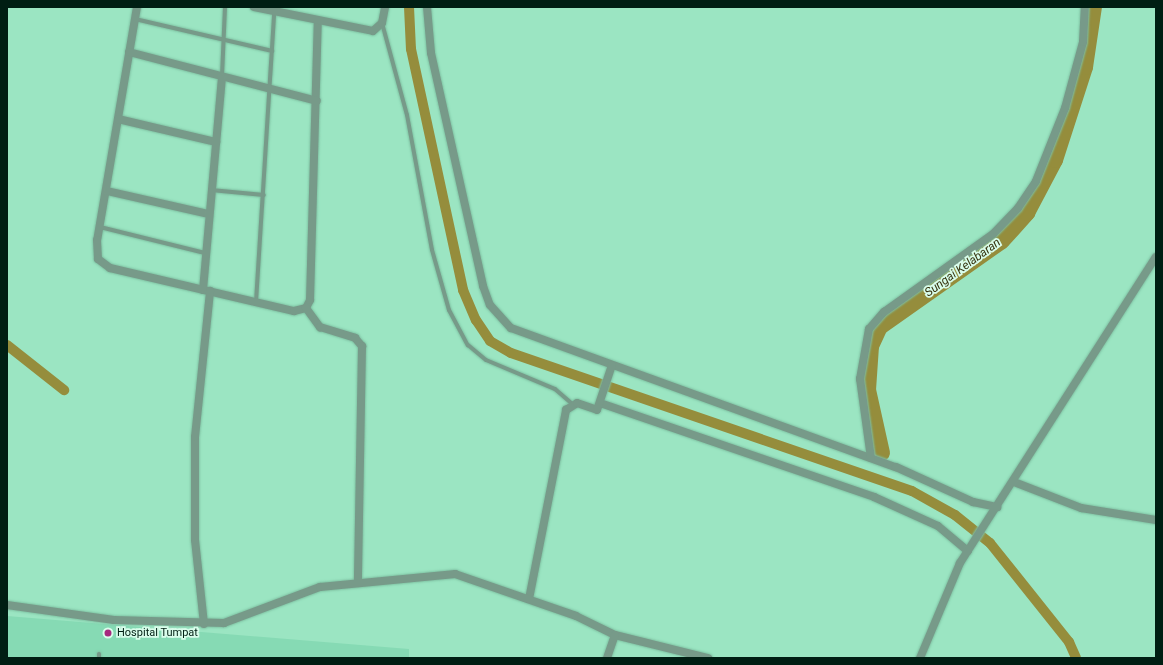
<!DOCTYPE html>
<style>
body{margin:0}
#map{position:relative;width:1163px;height:665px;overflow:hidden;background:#9be5c2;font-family:Roboto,sans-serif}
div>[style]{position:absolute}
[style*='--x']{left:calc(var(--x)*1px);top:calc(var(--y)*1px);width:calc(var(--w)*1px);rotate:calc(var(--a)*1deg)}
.built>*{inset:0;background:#86dab4}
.canal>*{height:10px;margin:-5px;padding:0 5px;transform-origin:5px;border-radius:5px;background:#958d3c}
.river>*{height:16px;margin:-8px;padding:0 8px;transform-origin:8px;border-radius:8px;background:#958d3c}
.roads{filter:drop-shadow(0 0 1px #7fc1a2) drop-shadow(0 0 1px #7fc1a2)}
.service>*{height:4px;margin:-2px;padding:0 2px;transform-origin:2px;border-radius:2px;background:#779a89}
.minor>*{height:8px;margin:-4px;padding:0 4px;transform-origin:4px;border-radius:4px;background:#779a89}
.dots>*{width:11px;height:11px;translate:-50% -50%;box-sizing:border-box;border:2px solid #d9fdeb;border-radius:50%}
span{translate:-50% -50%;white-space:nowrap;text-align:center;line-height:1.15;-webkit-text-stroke:3.5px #d9fdeb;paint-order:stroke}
.poi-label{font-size:11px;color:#001e13}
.left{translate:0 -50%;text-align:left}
.water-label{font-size:12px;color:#36330f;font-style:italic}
.frame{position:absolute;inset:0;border:8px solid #001e13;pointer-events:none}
</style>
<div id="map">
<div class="built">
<div style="clip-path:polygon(7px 616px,409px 649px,409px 658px,7px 658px)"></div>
</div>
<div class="canal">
<div style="--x:409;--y:7;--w:42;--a:87.3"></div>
<div style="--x:411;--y:49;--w:247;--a:77.8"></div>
<div style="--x:463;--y:290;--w:33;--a:67"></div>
<div style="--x:476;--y:320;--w:25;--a:56"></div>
<div style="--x:490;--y:341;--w:24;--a:30"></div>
<div style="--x:511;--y:353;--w:424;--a:19"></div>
<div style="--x:912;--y:491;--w:49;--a:29.2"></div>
<div style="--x:955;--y:515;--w:45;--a:38.7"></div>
<div style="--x:990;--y:543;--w:127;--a:51.4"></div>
<div style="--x:1069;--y:642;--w:17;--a:66"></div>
<div style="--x:7;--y:345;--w:73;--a:38.3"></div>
</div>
<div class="river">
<div style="--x:882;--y:453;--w:65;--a:-102.5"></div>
<div style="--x:868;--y:390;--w:44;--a:-86.1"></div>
<div style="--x:871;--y:346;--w:21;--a:-65"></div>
<div style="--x:880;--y:327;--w:149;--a:-35.2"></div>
<div style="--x:1002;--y:241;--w:38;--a:-48"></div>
<div style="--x:1027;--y:213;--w:60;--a:-62.2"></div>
<div style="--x:1055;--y:160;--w:98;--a:-72.1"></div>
<div style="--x:1085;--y:67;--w:61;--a:-81.5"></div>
</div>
<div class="roads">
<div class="service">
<div style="--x:135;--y:19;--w:141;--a:13.1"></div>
<div style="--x:382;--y:23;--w:95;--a:74.8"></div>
<div style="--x:407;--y:115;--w:137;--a:79.5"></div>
<div style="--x:432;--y:250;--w:62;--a:74.2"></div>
<div style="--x:449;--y:310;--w:40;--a:62"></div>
<div style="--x:468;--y:345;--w:23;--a:40"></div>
<div style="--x:486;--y:360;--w:75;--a:22.8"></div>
<div style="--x:555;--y:389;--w:23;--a:41"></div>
<div style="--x:222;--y:76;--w:69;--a:-87.5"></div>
<div style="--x:211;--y:190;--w:53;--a:5.4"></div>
<div style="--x:100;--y:227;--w:108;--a:13.9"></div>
<div style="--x:256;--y:302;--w:291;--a:-86.4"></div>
<div style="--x:99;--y:654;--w:4;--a:90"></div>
</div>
<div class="minor">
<div style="--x:137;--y:7;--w:236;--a:99.7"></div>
<div style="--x:97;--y:240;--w:19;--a:87"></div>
<div style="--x:98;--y:259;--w:15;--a:37"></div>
<div style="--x:110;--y:268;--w:189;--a:13.2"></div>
<div style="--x:294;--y:311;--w:12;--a:-14"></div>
<div style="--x:306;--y:308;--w:9;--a:-63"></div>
<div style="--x:310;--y:300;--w:279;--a:-88.4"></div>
<div style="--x:254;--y:7;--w:121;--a:11.4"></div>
<div style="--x:373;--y:31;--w:12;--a:-42"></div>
<div style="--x:382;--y:23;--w:16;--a:-79"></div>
<div style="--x:427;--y:7;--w:46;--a:85"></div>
<div style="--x:431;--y:53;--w:239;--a:77.4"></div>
<div style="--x:483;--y:286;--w:20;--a:70"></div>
<div style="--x:490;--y:305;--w:31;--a:48"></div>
<div style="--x:511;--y:328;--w:409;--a:19.9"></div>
<div style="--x:896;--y:467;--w:85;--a:24.4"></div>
<div style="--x:973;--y:502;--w:25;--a:12"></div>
<div style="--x:129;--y:52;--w:194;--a:14.6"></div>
<div style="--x:118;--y:119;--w:101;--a:13.2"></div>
<div style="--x:107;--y:191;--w:104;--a:12.8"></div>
<div style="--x:203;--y:290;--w:212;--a:-84.9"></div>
<div style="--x:306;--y:308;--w:24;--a:54"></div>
<div style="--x:320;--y:327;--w:37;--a:17"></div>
<div style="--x:355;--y:338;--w:11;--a:49"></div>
<div style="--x:362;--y:346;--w:236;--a:91"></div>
<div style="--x:600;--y:403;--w:290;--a:18.9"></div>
<div style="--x:874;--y:497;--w:70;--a:24.4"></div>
<div style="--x:938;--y:526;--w:39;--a:40"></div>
<div style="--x:871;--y:458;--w:80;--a:-97.9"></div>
<div style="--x:860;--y:379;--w:51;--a:-79.8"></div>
<div style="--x:869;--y:329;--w:23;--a:-49"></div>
<div style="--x:884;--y:312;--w:134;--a:-35.6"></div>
<div style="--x:993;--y:234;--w:36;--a:-46"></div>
<div style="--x:1018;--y:208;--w:32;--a:-56"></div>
<div style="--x:1036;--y:181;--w:79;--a:-68.3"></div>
<div style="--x:1065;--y:108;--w:68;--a:-74.7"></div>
<div style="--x:1083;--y:42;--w:35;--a:-87"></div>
<div style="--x:1014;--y:482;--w:72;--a:21.2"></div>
<div style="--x:1081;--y:508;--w:76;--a:9.1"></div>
<div style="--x:529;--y:599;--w:193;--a:-78.9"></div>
<div style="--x:566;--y:410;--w:13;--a:-32"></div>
<div style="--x:577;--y:403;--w:21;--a:19"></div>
<div style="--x:597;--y:410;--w:47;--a:-71.6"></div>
<div style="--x:7;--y:605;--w:108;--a:8"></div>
<div style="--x:114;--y:620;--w:110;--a:1.6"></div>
<div style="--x:224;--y:623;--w:103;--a:-20.6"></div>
<div style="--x:320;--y:587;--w:136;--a:-5.5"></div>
<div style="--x:455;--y:574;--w:128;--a:19.1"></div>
<div style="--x:576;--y:616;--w:43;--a:26"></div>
<div style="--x:615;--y:635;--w:96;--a:13.9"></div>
<div style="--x:204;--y:624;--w:84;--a:-96.1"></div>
<div style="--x:195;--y:540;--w:103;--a:-90"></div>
<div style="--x:195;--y:437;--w:147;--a:-84.1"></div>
<div style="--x:607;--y:658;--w:24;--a:-71"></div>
<div style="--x:920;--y:658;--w:103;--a:-67.2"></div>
<div style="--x:960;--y:563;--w:363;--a:-57.4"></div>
</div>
</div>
<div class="dots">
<div style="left:108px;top:633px;background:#a62a7e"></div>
</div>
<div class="poi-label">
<span class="left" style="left:117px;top:633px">Hospital Tumpat</span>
</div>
<div class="water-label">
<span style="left:963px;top:268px;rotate:-36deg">Sungai Kelabaran</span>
</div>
<div class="frame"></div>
</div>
